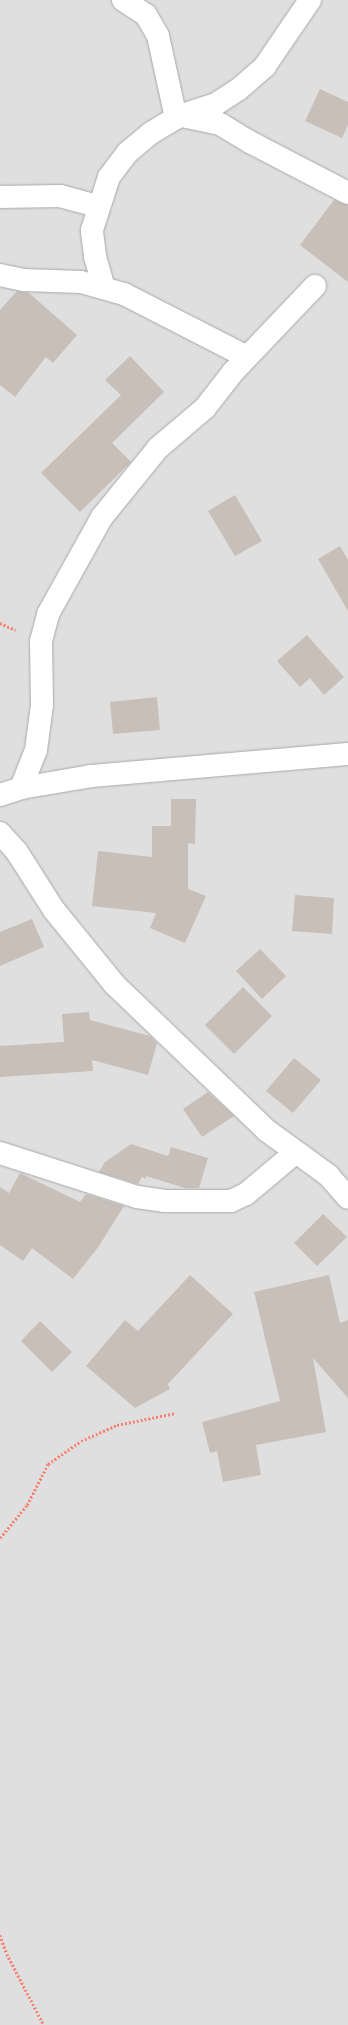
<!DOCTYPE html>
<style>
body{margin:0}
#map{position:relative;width:348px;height:2025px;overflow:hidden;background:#f2efe9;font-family:Overpass,sans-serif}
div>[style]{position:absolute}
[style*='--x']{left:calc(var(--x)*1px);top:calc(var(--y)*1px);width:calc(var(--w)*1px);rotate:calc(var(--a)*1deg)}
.residential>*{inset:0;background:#e0dfdf}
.building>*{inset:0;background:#c7bfb8}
.path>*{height:2.5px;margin-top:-1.25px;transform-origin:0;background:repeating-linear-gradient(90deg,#fa8072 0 2px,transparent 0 4px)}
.roads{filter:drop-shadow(0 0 1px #a9a9a9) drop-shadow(0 0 1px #a9a9a9)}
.street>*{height:22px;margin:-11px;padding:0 11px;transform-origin:11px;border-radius:11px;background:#fff}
span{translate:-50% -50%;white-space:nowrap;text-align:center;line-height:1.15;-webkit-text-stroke:3px #fff;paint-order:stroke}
</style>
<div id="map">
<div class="residential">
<div style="clip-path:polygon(0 0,348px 0,348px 2025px,0 2025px)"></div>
</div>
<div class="building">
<div style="clip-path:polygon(320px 89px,348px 102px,348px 125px,342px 138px,305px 121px)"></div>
<div style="clip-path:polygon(334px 200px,348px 205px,348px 282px,300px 245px)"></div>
<div style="clip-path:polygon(17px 291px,29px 293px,77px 335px,53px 363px,46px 357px,15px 397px,0 385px,0 310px)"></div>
<div style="clip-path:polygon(130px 356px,164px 392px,112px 443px,131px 462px,80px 512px,41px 473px,121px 395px,105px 380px)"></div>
<div style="clip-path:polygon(235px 495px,262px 541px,235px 556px,208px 511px)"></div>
<div style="clip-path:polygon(340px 546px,348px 560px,348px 611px,318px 559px)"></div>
<div style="clip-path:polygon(307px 635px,344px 677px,324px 695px,310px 678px,300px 687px,277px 661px)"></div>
<div style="clip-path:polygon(157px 697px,160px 730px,113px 734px,110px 702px)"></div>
<div style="clip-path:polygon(171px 799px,196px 799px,195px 844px,188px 843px,188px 889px,206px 896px,185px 943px,150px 928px,156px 913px,92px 906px,98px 851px,152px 857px,152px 826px,171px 826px)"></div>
<div style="clip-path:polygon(295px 895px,334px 898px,332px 934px,292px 931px)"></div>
<div style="clip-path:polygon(32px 919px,44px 947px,0 966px,0 932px)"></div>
<div style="clip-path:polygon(260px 949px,286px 976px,262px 999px,236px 971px)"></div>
<div style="clip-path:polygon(243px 987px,272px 1016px,234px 1054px,205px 1025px)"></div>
<div style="clip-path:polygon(89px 1012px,90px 1020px,150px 1036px,157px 1043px,148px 1075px,92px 1060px,93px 1071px,0 1077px,0 1046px,64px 1042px,62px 1014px)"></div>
<div style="clip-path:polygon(294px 1058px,321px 1080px,293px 1113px,266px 1091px)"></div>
<div style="clip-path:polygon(208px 1092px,234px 1116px,202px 1137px,183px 1109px)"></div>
<div style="clip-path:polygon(131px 1144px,168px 1156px,171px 1147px,208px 1158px,199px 1188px,185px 1188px,146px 1176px,146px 1179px,142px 1177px,138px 1184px,99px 1172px,105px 1162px)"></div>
<div style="clip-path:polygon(20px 1173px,80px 1202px,86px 1194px,124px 1206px,99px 1246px,73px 1279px,32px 1248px,23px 1261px,0 1245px,0 1187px,9px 1193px)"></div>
<div style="clip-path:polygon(323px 1214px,347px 1237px,317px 1266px,294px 1243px)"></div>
<div style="clip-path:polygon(190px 1275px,233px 1314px,168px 1384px,170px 1389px,135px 1408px,86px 1366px,125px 1320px,138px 1331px)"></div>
<div style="clip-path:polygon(329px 1275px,340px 1323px,348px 1320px,348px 1398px,313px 1358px,326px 1432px,256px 1445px,261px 1475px,223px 1482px,217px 1451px,210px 1453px,202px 1422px,280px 1401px,254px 1292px)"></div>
<div style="clip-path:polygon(40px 1321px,72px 1352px,52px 1372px,21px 1341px)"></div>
</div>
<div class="path">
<div style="--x:0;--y:623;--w:17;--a:24"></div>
<div style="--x:0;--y:1538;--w:43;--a:-50.7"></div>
<div style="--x:27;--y:1505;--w:46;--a:-62.9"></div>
<div style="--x:48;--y:1464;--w:40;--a:-34.9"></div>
<div style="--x:81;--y:1441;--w:39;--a:-24"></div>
<div style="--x:117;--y:1425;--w:60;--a:-11.5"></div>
<div style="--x:0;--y:1935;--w:20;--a:70"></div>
<div style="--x:7;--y:1954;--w:80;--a:62.5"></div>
</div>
<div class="roads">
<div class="street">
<div style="--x:123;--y:0;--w:27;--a:33"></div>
<div style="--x:146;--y:15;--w:24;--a:60"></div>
<div style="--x:158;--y:36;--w:84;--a:77.6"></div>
<div style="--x:182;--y:116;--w:39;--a:12"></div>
<div style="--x:220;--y:124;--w:37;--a:31"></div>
<div style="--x:252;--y:143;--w:108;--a:27.5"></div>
<div style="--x:0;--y:197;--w:60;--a:-1"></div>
<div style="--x:60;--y:196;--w:38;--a:15"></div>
<div style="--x:0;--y:275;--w:25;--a:12"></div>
<div style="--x:24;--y:280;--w:57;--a:2"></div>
<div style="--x:81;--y:282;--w:45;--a:15.6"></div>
<div style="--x:124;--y:294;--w:138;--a:27.1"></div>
<div style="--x:104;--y:288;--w:33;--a:-106"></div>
<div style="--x:95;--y:256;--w:26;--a:-97"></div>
<div style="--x:92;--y:230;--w:56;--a:-72.2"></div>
<div style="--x:109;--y:177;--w:30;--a:-53"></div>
<div style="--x:127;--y:153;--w:31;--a:-40"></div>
<div style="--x:151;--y:133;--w:33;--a:-31"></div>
<div style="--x:179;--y:116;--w:39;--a:-18"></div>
<div style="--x:216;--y:104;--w:27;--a:-33"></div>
<div style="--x:239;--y:89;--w:35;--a:-41"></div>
<div style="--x:265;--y:66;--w:80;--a:-55.7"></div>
<div style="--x:21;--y:788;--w:41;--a:-68.5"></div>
<div style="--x:36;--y:750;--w:45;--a:-82.4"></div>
<div style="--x:42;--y:705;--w:64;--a:-90.9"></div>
<div style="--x:41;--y:641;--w:28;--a:-75"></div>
<div style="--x:48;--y:614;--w:111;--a:-60.9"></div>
<div style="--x:102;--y:517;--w:89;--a:-50.9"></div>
<div style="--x:158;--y:448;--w:62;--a:-40.4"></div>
<div style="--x:205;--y:408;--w:46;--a:-52.1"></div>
<div style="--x:233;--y:372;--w:119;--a:-46.4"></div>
<div style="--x:0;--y:795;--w:22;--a:-18"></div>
<div style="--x:21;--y:788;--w:71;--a:-9.7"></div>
<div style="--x:91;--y:776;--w:258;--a:-4.9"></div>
<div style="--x:0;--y:833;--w:25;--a:48"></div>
<div style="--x:17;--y:852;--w:69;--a:57.5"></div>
<div style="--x:54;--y:910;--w:97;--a:50.9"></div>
<div style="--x:115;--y:985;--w:209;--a:43.8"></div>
<div style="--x:266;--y:1130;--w:77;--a:36"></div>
<div style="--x:328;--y:1175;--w:30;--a:49"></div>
<div style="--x:0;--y:1153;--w:144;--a:17.8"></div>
<div style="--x:137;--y:1197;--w:27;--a:8"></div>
<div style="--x:164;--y:1201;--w:67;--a:0"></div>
<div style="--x:231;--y:1201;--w:17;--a:-25"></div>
<div style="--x:246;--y:1194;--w:65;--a:-40"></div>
</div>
</div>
</div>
